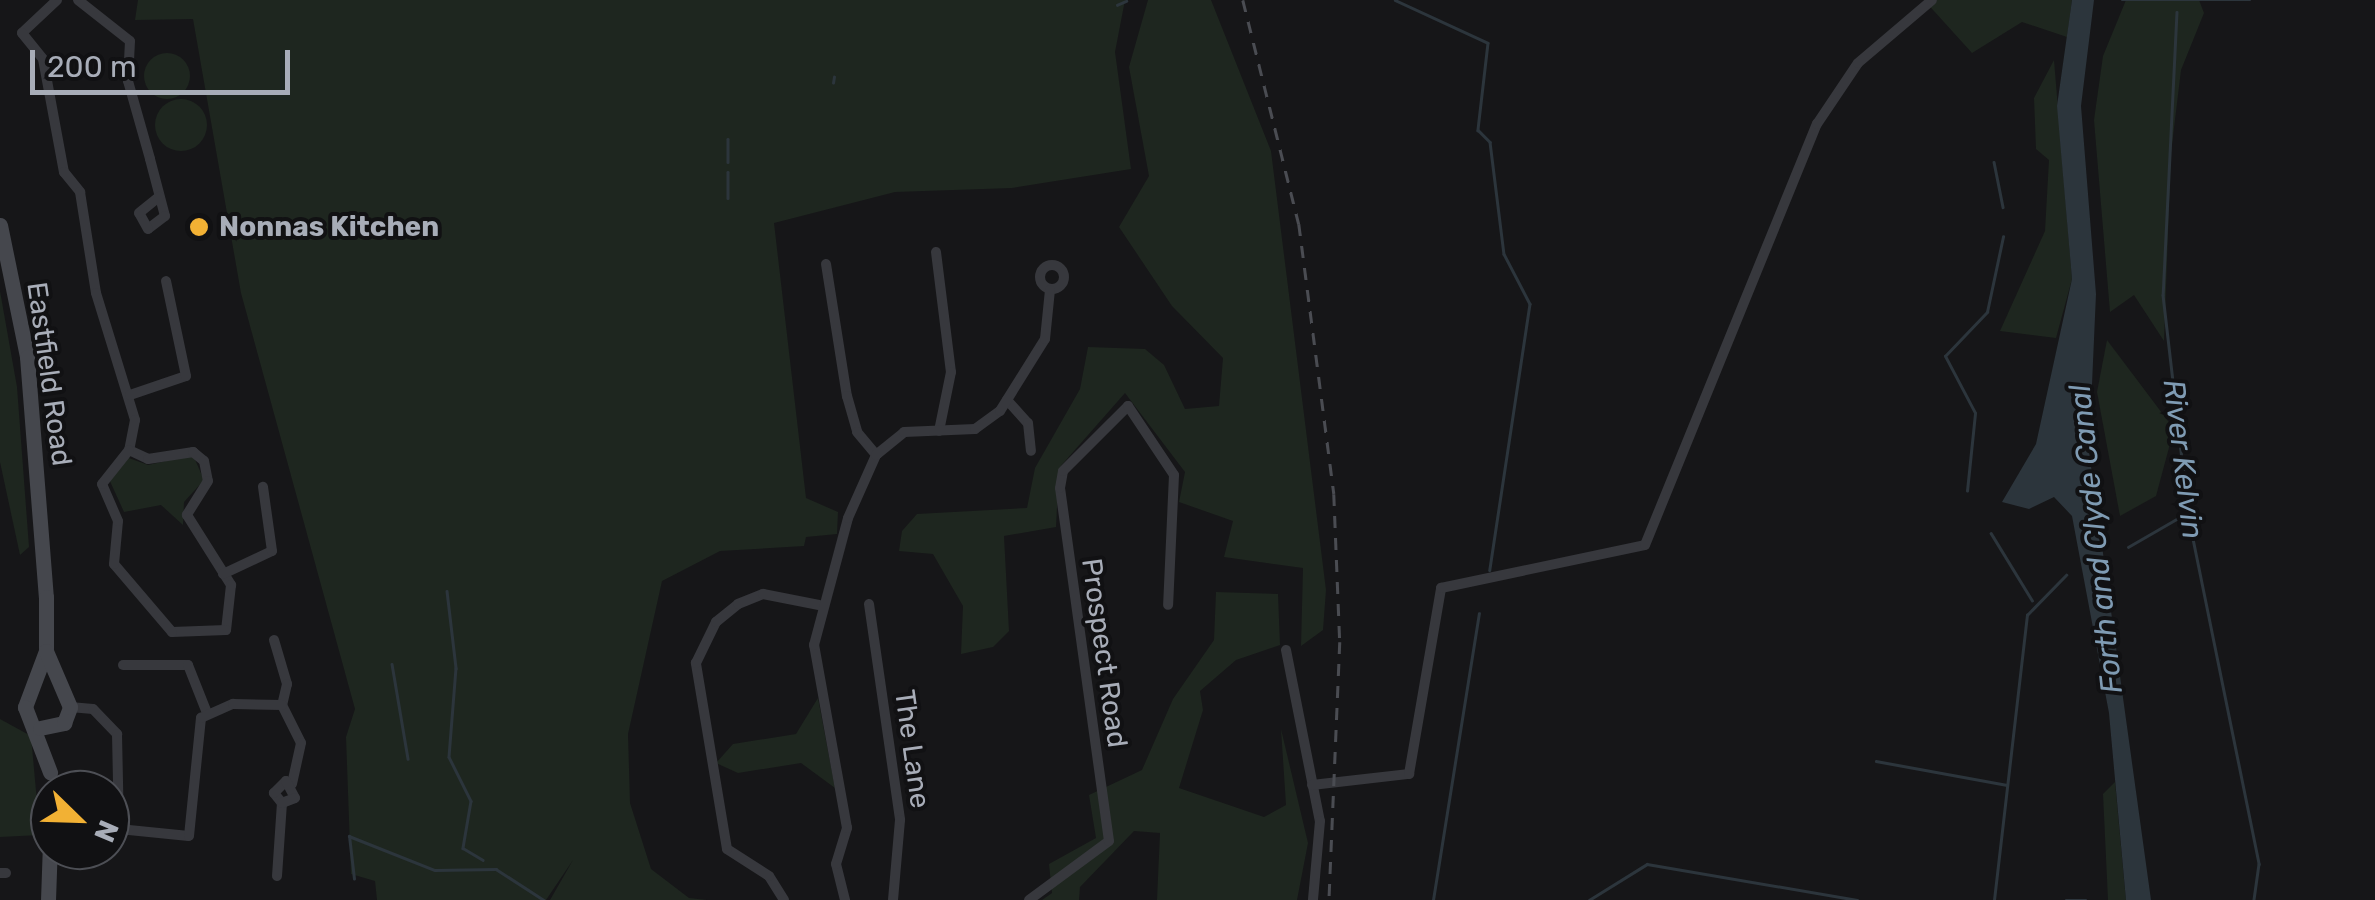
<!DOCTYPE html>
<style>
body{margin:0}
#map{position:relative;width:2375px;height:900px;overflow:hidden;background:#161618;font-family:Rubik,sans-serif}
div>[style]{position:absolute}
[style*='--x']{left:calc(var(--x)*1px);top:calc(var(--y)*1px);width:calc(var(--w)*1px);rotate:calc(var(--a)*1deg)}
.green>*{inset:0;background:#1e261f}
.round{border-radius:50%}
.water>*{inset:0;background:#2c353c}
.stream>*{height:2.5px;margin:-1.25px;padding:0 1.25px;transform-origin:1.25px;border-radius:1.25px;background:#2c353c}
.street>*{height:10px;margin:-5px;padding:0 5px;transform-origin:5px;border-radius:5px;background:#37383d}
.street>.ring{margin:-5px;padding:0;box-sizing:content-box;background:none;border:10px solid #37383d;border-radius:50%}
.secondary>*{height:15px;margin:-7.5px;padding:0 7.5px;transform-origin:7.5px;border-radius:7.5px;background:#45474d}
.rail>*{height:2.5px;margin-top:-1.25px;transform-origin:0;background:repeating-linear-gradient(90deg,#4a4c52 0 12px,transparent 0 22px)}
.dots>*{width:28px;height:28px;translate:-50% -50%;box-sizing:border-box;border:5px solid #111113;border-radius:50%}
span{translate:-50% -50%;white-space:nowrap;text-align:center;line-height:1.15;-webkit-text-stroke:8px #111113;paint-order:stroke}
.poi-label{font-size:28px;color:#a8adb8;font-weight:700}
.left{translate:0 -50%;text-align:left}
.street-label{font-size:28px;color:#a8adb8}
.water-label{font-size:30px;color:#7f9bb3;font-style:italic}
.north{position:absolute;left:30px;top:770px;width:100px;height:100px;box-sizing:border-box;background:#111113;border:2px solid #4d4f55;border-radius:50%;rotate:113deg;font-size:28px;font-weight:700;line-height:40px;text-align:center;color:#a8adb8}
.north::after{content:'';display:block;margin:auto;width:35px;height:45px;background:#f2b134;clip-path:polygon(50% 0,100% 100%,50% 72%,0 100%)}
.scale{position:absolute;left:30px;top:50px;width:260px;height:45px;box-sizing:border-box;border:5px solid #a8adb8;border-top:0;padding-left:12px;font-size:30px;line-height:35px;white-space:nowrap;color:#a8adb8;-webkit-text-stroke:8px #111113;paint-order:stroke}
</style>
<div id="map">
<div class="green">
<div style="clip-path:polygon(138px 0,1125px 0,1115px 52px,1131px 169px,1012px 188px,895px 192px,774px 223px,806px 498px,838px 512px,837px 534px,806px 537px,804px 546px,720px 551px,662px 581px,628px 734px,630px 803px,651px 869px,689px 898px,707px 900px,550px 900px,573px 860px,546px 900px,377px 900px,375px 881px,351px 874px,346px 737px,355px 709px,241px 293px,193px 19px,135px 20px)"></div>
<div style="clip-path:polygon(1148px 0,1211px 0,1271px 151px,1326px 590px,1323px 630px,1301px 646px,1303px 568px,1224px 557px,1233px 521px,1179px 502px,1185px 472px,1125px 393px,1059px 468px,1056px 527px,1004px 536px,1009px 631px,993px 647px,961px 654px,963px 606px,933px 554px,899px 551px,902px 531px,917px 514px,1027px 508px,1035px 468px,1080px 389px,1088px 347px,1145px 349px,1164px 365px,1185px 409px,1219px 406px,1223px 358px,1172px 306px,1119px 227px,1149px 176px,1129px 67px)"></div>
<div style="clip-path:polygon(1924px 0,2072px 0,2067px 37px,2022px 22px,1972px 53px)"></div>
<div style="clip-path:polygon(2126px 0,2199px 0,2204px 13px,2181px 70px,2171px 153px,2164px 341px,2134px 295px,2110px 312px,2094px 120px,2103px 56px)"></div>
<div class="round" style="left:144px;top:53px;width:46px;height:46px"></div>
<div style="clip-path:polygon(2054px 60px,2072px 279px,2056px 338px,2000px 331px,2045px 231px,2049px 160px,2036px 149px,2034px 98px)"></div>
<div class="round" style="left:155px;top:99px;width:52px;height:52px"></div>
<div style="clip-path:polygon(0 291px,17px 387px,29px 547px,20px 555px,0 462px)"></div>
<div style="clip-path:polygon(2107px 340px,2174px 429px,2156px 496px,2120px 516px,2097px 392px)"></div>
<div style="clip-path:polygon(193px 455px,204px 480px,184px 502px,183px 525px,161px 505px,124px 512px,109px 479px,126px 457px,148px 465px)"></div>
<div style="clip-path:polygon(1216px 592px,1278px 594px,1280px 645px,1236px 660px,1200px 691px,1203px 710px,1179px 788px,1264px 817px,1286px 805px,1281px 729px,1308px 843px,1297px 900px,1157px 900px,1160px 833px,1134px 831px,1080px 887px,1079px 900px,1042px 900px,1052px 893px,1049px 864px,1096px 838px,1089px 795px,1142px 770px,1173px 699px,1214px 640px)"></div>
<div style="clip-path:polygon(818px 698px,835px 788px,801px 763px,738px 773px,716px 763px,733px 744px,796px 734px)"></div>
<div style="clip-path:polygon(0 719px,31px 736px,40px 835px,0 837px)"></div>
<div style="clip-path:polygon(2115px 782px,2125px 890px,2126px 900px,2108px 900px,2103px 794px)"></div>
</div>
<div class="water">
<div style="clip-path:polygon(2072px 0,2094px 0,2081px 106px,2096px 294px,2089px 452px,2151px 900px,2126px 900px,2109px 713px,2072px 516px,2054px 497px,2029px 509px,2002px 502px,2036px 444px,2072px 279px,2057px 106px)"></div>
</div>
<div class="stream">
<div style="--x:1395;--y:0;--w:102;--a:24.8"></div>
<div style="--x:1488;--y:43;--w:88;--a:96.6"></div>
<div style="--x:1478;--y:130;--w:17;--a:45"></div>
<div style="--x:1490;--y:142;--w:113;--a:82.9"></div>
<div style="--x:1504;--y:254;--w:56;--a:62.5"></div>
<div style="--x:1530;--y:304;--w:269;--a:98.6"></div>
<div style="--x:2122;--y:0;--w:128;--a:0"></div>
<div style="--x:1117;--y:5;--w:10;--a:-24"></div>
<div style="--x:2177;--y:12;--w:283;--a:92.8"></div>
<div style="--x:2163;--y:295;--w:226;--a:83.4"></div>
<div style="--x:2189;--y:519;--w:352;--a:78.5"></div>
<div style="--x:2259;--y:864;--w:36;--a:98"></div>
<div style="--x:833;--y:83;--w:6;--a:-81"></div>
<div style="--x:728;--y:139;--w:23;--a:90"></div>
<div style="--x:1994;--y:162;--w:46;--a:78.7"></div>
<div style="--x:728;--y:172;--w:26;--a:90"></div>
<div style="--x:1967;--y:491;--w:78;--a:-84.1"></div>
<div style="--x:1975;--y:413;--w:64;--a:-117.8"></div>
<div style="--x:1945;--y:356;--w:61;--a:-46.3"></div>
<div style="--x:1987;--y:312;--w:77;--a:-78"></div>
<div style="--x:1991;--y:533;--w:79;--a:58.5"></div>
<div style="--x:2128;--y:547;--w:68;--a:-30"></div>
<div style="--x:447;--y:591;--w:78;--a:83.3"></div>
<div style="--x:456;--y:668;--w:89;--a:94.5"></div>
<div style="--x:449;--y:757;--w:49;--a:63.4"></div>
<div style="--x:471;--y:801;--w:48;--a:99.7"></div>
<div style="--x:463;--y:848;--w:23;--a:31"></div>
<div style="--x:392;--y:664;--w:96;--a:80.4"></div>
<div style="--x:1876;--y:761;--w:133;--a:10.4"></div>
<div style="--x:354;--y:879;--w:43;--a:-96.6"></div>
<div style="--x:349;--y:836;--w:92;--a:21.6"></div>
<div style="--x:435;--y:870;--w:61;--a:-0.9"></div>
<div style="--x:496;--y:869;--w:57;--a:32.9"></div>
<div style="--x:1433;--y:900;--w:290;--a:-80.9"></div>
<div style="--x:1589;--y:900;--w:68;--a:-31.8"></div>
<div style="--x:1647;--y:864;--w:213;--a:9.7"></div>
<div style="--x:1994;--y:900;--w:287;--a:-83.4"></div>
<div style="--x:2027;--y:615;--w:56;--a:-45.7"></div>
<div style="--x:2066;--y:900;--w:20;--a:0"></div>
</div>
<div class="street">
<div style="--x:57;--y:0;--w:48;--a:136.7"></div>
<div style="--x:22;--y:33;--w:33;--a:51"></div>
<div style="--x:43;--y:59;--w:115;--a:79.5"></div>
<div style="--x:64;--y:172;--w:26;--a:51"></div>
<div style="--x:80;--y:192;--w:102;--a:81"></div>
<div style="--x:96;--y:293;--w:133;--a:72.9"></div>
<div style="--x:135;--y:420;--w:31;--a:101"></div>
<div style="--x:78;--y:0;--w:66;--a:38.3"></div>
<div style="--x:130;--y:41;--w:40;--a:92.9"></div>
<div style="--x:128;--y:81;--w:81;--a:74.2"></div>
<div style="--x:150;--y:159;--w:59;--a:75.3"></div>
<div style="--x:165;--y:216;--w:21;--a:143"></div>
<div style="--x:148;--y:229;--w:18;--a:-119"></div>
<div style="--x:139;--y:213;--w:26;--a:-39"></div>
<div style="--x:936;--y:252;--w:121;--a:82.9"></div>
<div style="--x:951;--y:372;--w:60;--a:101.5"></div>
<div style="--x:826;--y:264;--w:134;--a:81"></div>
<div style="--x:847;--y:396;--w:37;--a:74"></div>
<div style="--x:857;--y:432;--w:30;--a:50"></div>
<div class="ring" style="left:1040px;top:265px;width:14px;height:14px"></div>
<div style="--x:130;--y:395;--w:59;--a:-18.7"></div>
<div style="--x:186;--y:376;--w:97;--a:-101.9"></div>
<div style="--x:1007;--y:400;--w:31;--a:48"></div>
<div style="--x:1028;--y:423;--w:28;--a:84"></div>
<div style="--x:129;--y:450;--w:21;--a:25"></div>
<div style="--x:148;--y:459;--w:46;--a:-8.8"></div>
<div style="--x:193;--y:452;--w:14;--a:39"></div>
<div style="--x:204;--y:461;--w:20;--a:79"></div>
<div style="--x:208;--y:481;--w:40;--a:122"></div>
<div style="--x:187;--y:515;--w:83;--a:57.8"></div>
<div style="--x:231;--y:585;--w:45;--a:96.3"></div>
<div style="--x:226;--y:630;--w:54;--a:177.9"></div>
<div style="--x:172;--y:632;--w:89;--a:-130.5"></div>
<div style="--x:114;--y:564;--w:43;--a:-84.7"></div>
<div style="--x:118;--y:521;--w:40;--a:-113.4"></div>
<div style="--x:102;--y:484;--w:43;--a:-51.5"></div>
<div style="--x:223;--y:574;--w:54;--a:-25.1"></div>
<div style="--x:272;--y:551;--w:65;--a:-98"></div>
<div style="--x:869;--y:604;--w:218;--a:81.8"></div>
<div style="--x:900;--y:820;--w:80;--a:95"></div>
<div style="--x:274;--y:640;--w:46;--a:73.5"></div>
<div style="--x:287;--y:684;--w:22;--a:103"></div>
<div style="--x:1286;--y:650;--w:174;--a:78.8"></div>
<div style="--x:1320;--y:821;--w:79;--a:95.1"></div>
<div style="--x:123;--y:665;--w:65;--a:0"></div>
<div style="--x:188;--y:665;--w:52;--a:68.4"></div>
<div style="--x:282;--y:705;--w:42;--a:63.4"></div>
<div style="--x:301;--y:743;--w:42;--a:102.4"></div>
<div style="--x:70;--y:707;--w:23;--a:5"></div>
<div style="--x:93;--y:709;--w:35;--a:46"></div>
<div style="--x:117;--y:734;--w:95;--a:88.8"></div>
<div style="--x:119;--y:829;--w:70;--a:5.7"></div>
<div style="--x:189;--y:836;--w:119;--a:-84.2"></div>
<div style="--x:201;--y:718;--w:35;--a:-24"></div>
<div style="--x:233;--y:704;--w:49;--a:1.2"></div>
<div style="--x:1312;--y:785;--w:98;--a:-6.5"></div>
<div style="--x:1409;--y:774;--w:189;--a:-80.2"></div>
<div style="--x:1441;--y:588;--w:208;--a:-11.9"></div>
<div style="--x:1645;--y:545;--w:455;--a:-67.8"></div>
<div style="--x:1817;--y:124;--w:73;--a:-56.1"></div>
<div style="--x:1858;--y:63;--w:97;--a:-40.4"></div>
<div style="--x:0;--y:873;--w:6;--a:0"></div>
<div style="--x:277;--y:876;--w:73;--a:-86.1"></div>
<div style="--x:282;--y:803;--w:13;--a:-129"></div>
<div style="--x:274;--y:793;--w:17;--a:-45"></div>
<div style="--x:286;--y:781;--w:19;--a:62"></div>
<div style="--x:295;--y:798;--w:14;--a:159"></div>
<div style="--x:784;--y:900;--w:28;--a:-122"></div>
<div style="--x:769;--y:876;--w:50;--a:-147.3"></div>
<div style="--x:727;--y:849;--w:189;--a:-99.5"></div>
<div style="--x:696;--y:663;--w:46;--a:-64"></div>
<div style="--x:716;--y:622;--w:28;--a:-39"></div>
<div style="--x:738;--y:604;--w:27;--a:-22"></div>
<div style="--x:763;--y:594;--w:57;--a:11.1"></div>
<div style="--x:845;--y:900;--w:37;--a:-104"></div>
<div style="--x:836;--y:864;--w:38;--a:-73"></div>
<div style="--x:847;--y:828;--w:186;--a:-100.2"></div>
<div style="--x:814;--y:645;--w:131;--a:-75"></div>
<div style="--x:848;--y:518;--w:69;--a:-66"></div>
<div style="--x:876;--y:455;--w:36;--a:-39"></div>
<div style="--x:904;--y:432;--w:71;--a:-2.4"></div>
<div style="--x:975;--y:429;--w:31;--a:-36"></div>
<div style="--x:1000;--y:411;--w:85;--a:-58"></div>
<div style="--x:1045;--y:339;--w:49;--a:-84.2"></div>
<div style="--x:1029;--y:900;--w:99;--a:-36.4"></div>
<div style="--x:1109;--y:841;--w:356;--a:-97.9"></div>
<div style="--x:1060;--y:488;--w:17;--a:-80"></div>
<div style="--x:1063;--y:471;--w:92;--a:-45"></div>
<div style="--x:1128;--y:406;--w:83;--a:56.3"></div>
<div style="--x:1174;--y:475;--w:130;--a:92.6"></div>
</div>
<div class="secondary">
<div style="--x:0;--y:225;--w:135;--a:78.4"></div>
<div style="--x:27;--y:357;--w:241;--a:85.5"></div>
<div style="--x:46;--y:597;--w:54;--a:90"></div>
<div style="--x:46;--y:651;--w:60;--a:110.6"></div>
<div style="--x:25;--y:707;--w:70;--a:69"></div>
<div style="--x:40;--y:728;--w:25;--a:-12"></div>
<div style="--x:64;--y:723;--w:17;--a:-69"></div>
<div style="--x:70;--y:707;--w:61;--a:-113.2"></div>
<div style="--x:48;--y:900;--w:58;--a:-88"></div>
</div>
<div class="rail">
<div style="--x:1243;--y:0;--w:231;--a:76"></div>
<div style="--x:1299;--y:224;--w:272;--a:82.6"></div>
<div style="--x:1334;--y:494;--w:148;--a:87.7"></div>
<div style="--x:1340;--y:642;--w:258;--a:92.4"></div>
</div>
<div class="dots">
<div style="left:199px;top:227px;background:#f2b134"></div>
</div>
<div class="poi-label">
<span class="left" style="left:219px;top:227px">Nonnas Kitchen</span>
</div>
<div class="street-label">
<span style="left:49px;top:374px;rotate:82deg">Eastfield Road</span>
<span style="left:1104px;top:653px;rotate:82deg">Prospect Road</span>
<span style="left:912px;top:749px;rotate:82deg">The Lane</span>
</div>
<div class="water-label">
<span style="left:2183px;top:459px;rotate:83deg">River Kelvin</span>
<span style="left:2096px;top:539px;rotate:-96deg">Forth and Clyde Canal</span>
</div>
<div class="north">N</div>
<div class="scale">200 m</div>
</div>
